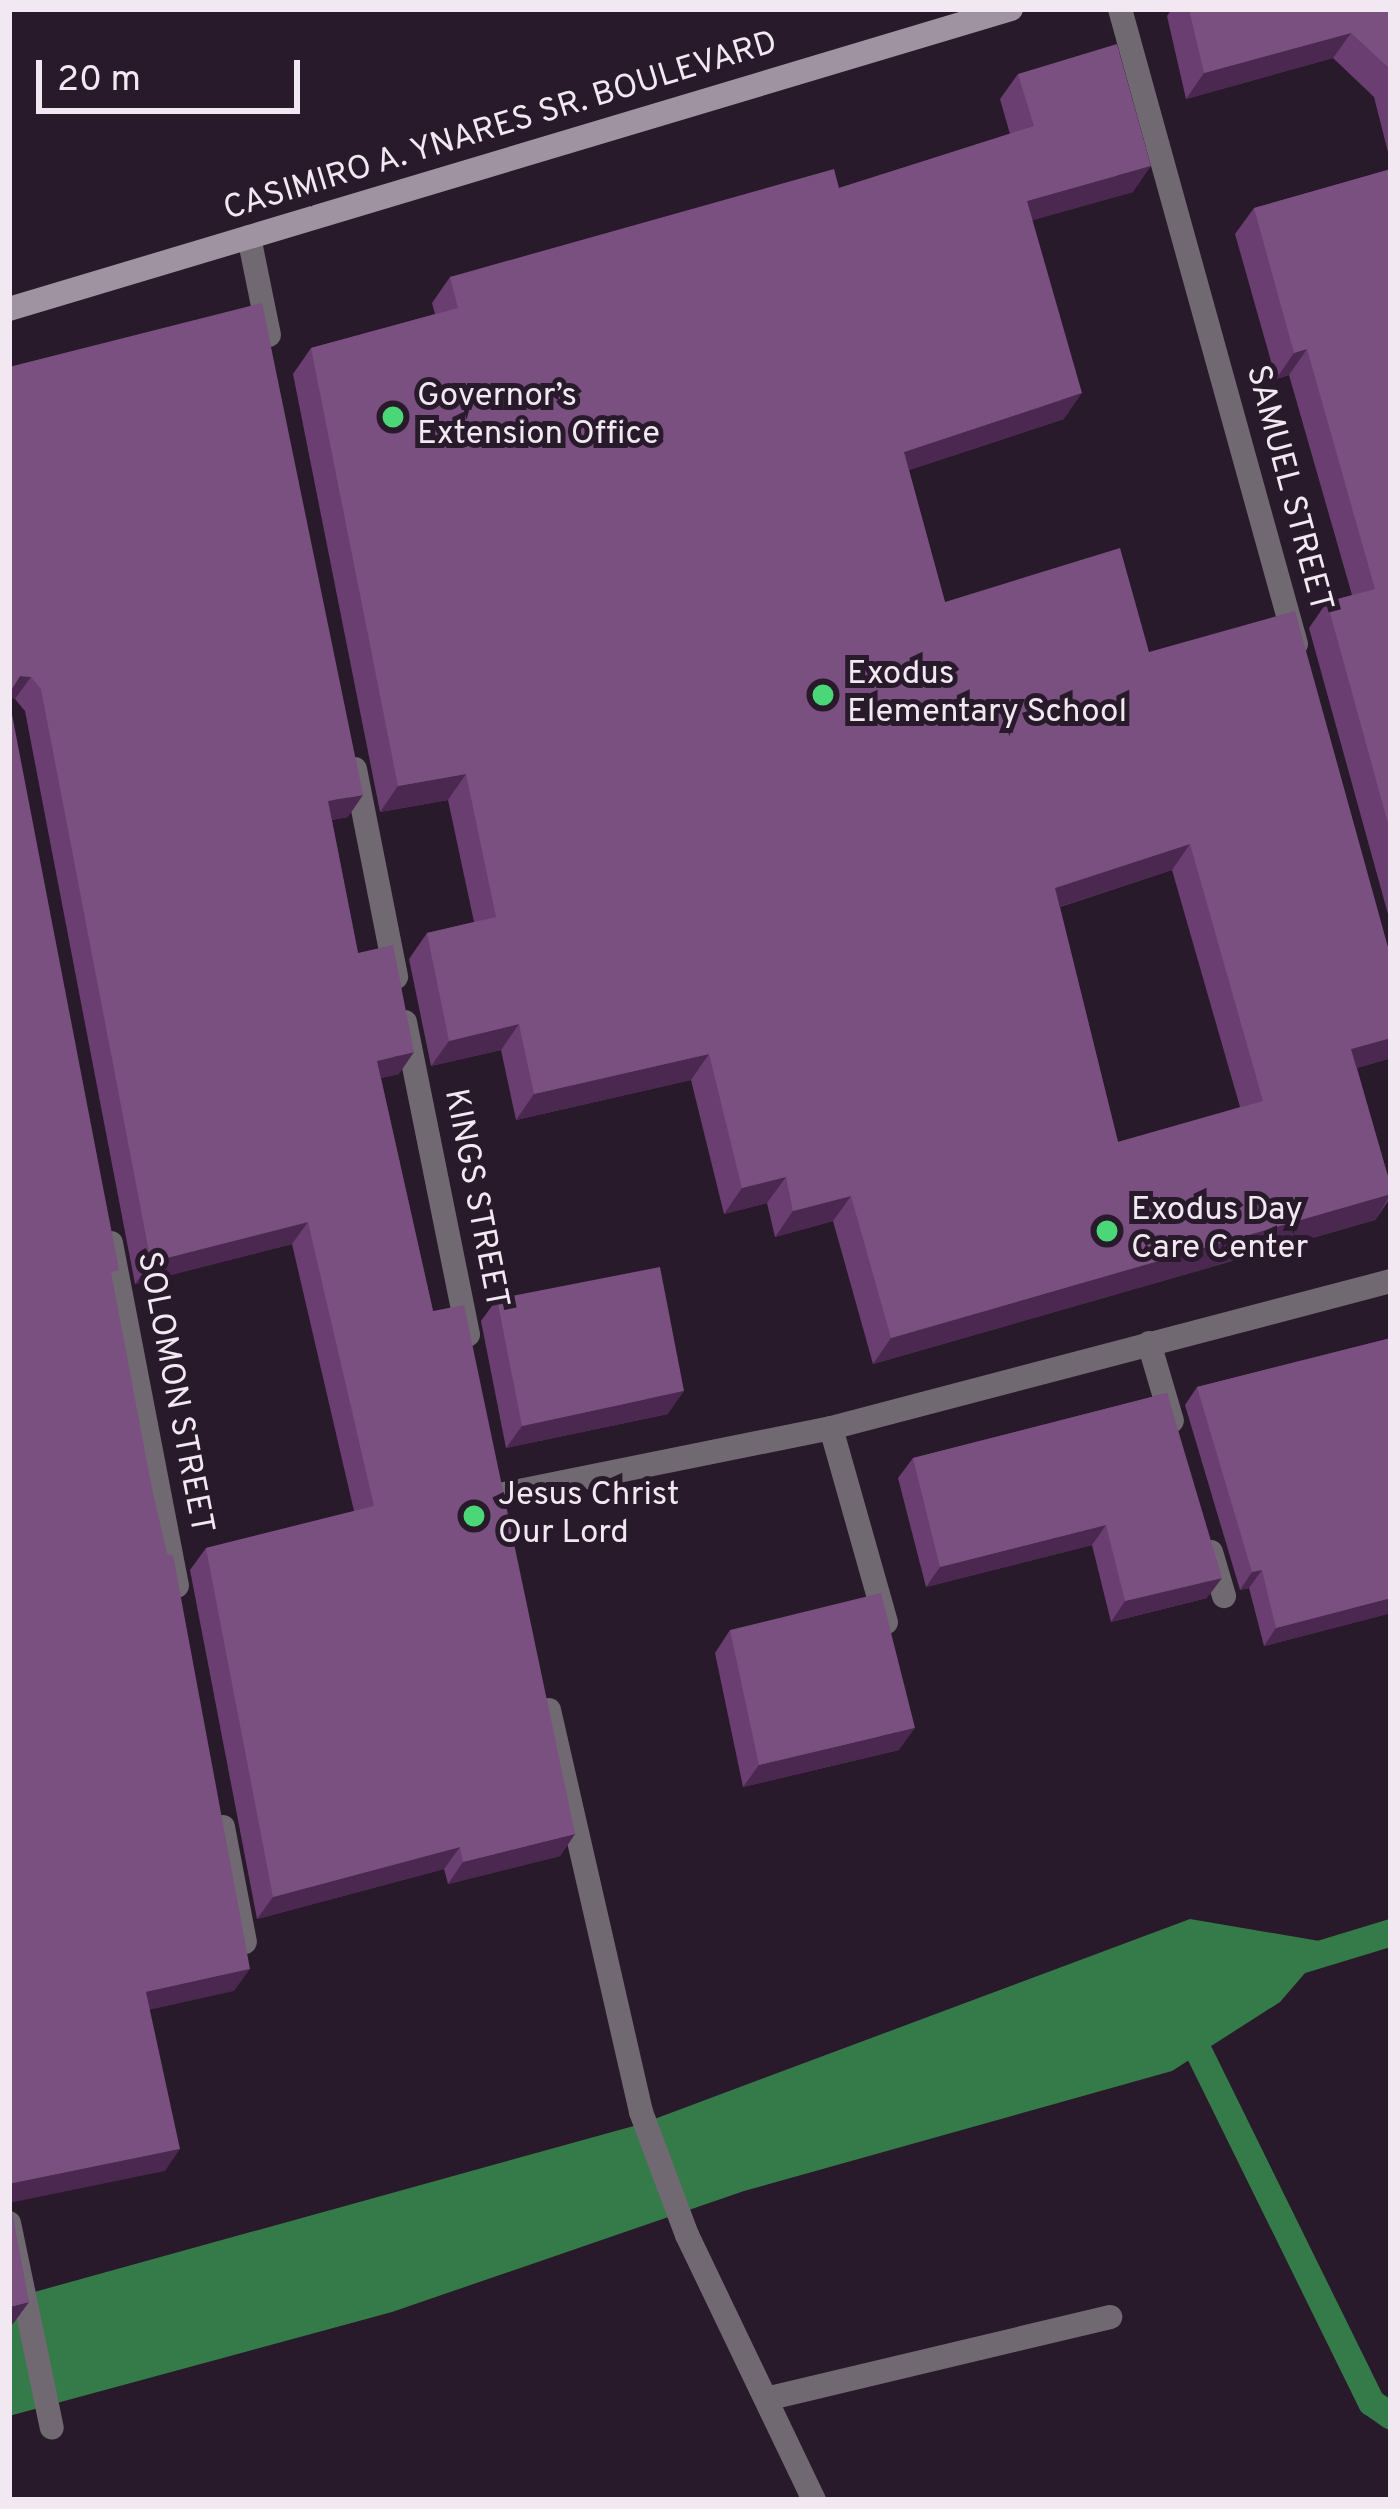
<!DOCTYPE html>
<meta charset="utf-8">
<style>
body{margin:0}
#map{position:relative;width:1400px;height:2509px;overflow:hidden;background:#281a2a;font-family:Overpass,sans-serif}
div>[style]{position:absolute}
[style*='--x']{left:calc(var(--x)*1px);top:calc(var(--y)*1px);width:calc(var(--w)*1px);rotate:calc(var(--a)*1deg)}
.water>*{inset:0;background:#357a49}
.stream>*{height:27px;margin:-13.5px;padding:0 13.5px;transform-origin:13.5px;border-radius:13.5px;background:#357a49}
.service>*{height:24px;margin:-12px;padding:0 12px;transform-origin:12px;border-radius:12px;background:#706971}
.minor>*{height:24px;margin:-12px;padding:0 12px;transform-origin:12px;border-radius:12px;background:#706971}
.secondary>*{height:24px;margin:-12px;padding:0 12px;transform-origin:12px;border-radius:12px;background:#9f93a1}
.wall>*{inset:0;background:#6b3e72}
.shaded-wall>*{inset:0;background:#4a284f}
.building>*{inset:0;background:#79507f}
.dots>*{width:33px;height:33px;translate:-50% -50%;box-sizing:border-box;border:6px solid #281a2a;border-radius:50%}
span{translate:-50% -50%;white-space:nowrap;text-align:center;line-height:1.15;-webkit-text-stroke:10px #281a2a;paint-order:stroke}
.street-label{font-size:33px;color:#f1e8f2}
.poi-label{font-size:33px;color:#f1e8f2}
.left{translate:0 -50%;text-align:left}
.frame{position:absolute;inset:0;border:12px solid #f1e8f2;pointer-events:none}
.scale{position:absolute;left:36px;top:60px;width:264px;height:54px;box-sizing:border-box;border:6px solid #f1e8f2;border-top:0;padding-left:15px;font-size:36px;line-height:42px;white-space:nowrap;color:#f1e8f2;-webkit-text-stroke:9px #281a2a;paint-order:stroke}
</style>
<div id="map">
<div class="water">
<div style="clip-path:polygon(1190px 1919px,1331px 1943px,1280px 2002px,1172px 2071px,744px 2191px,392px 2312px,9px 2416px,9px 2299px,641px 2124px)"></div>
</div>
<div class="stream">
<div style="--x:1286;--y:1964;--w:110;--a:-16.9"></div>
<div style="--x:1183;--y:2020;--w:426;--a:63.8"></div>
<div style="--x:1371;--y:2402;--w:24;--a:35"></div>
</div>
<div class="service">
<div style="--x:687;--y:2235;--w:294;--a:64.4"></div>
<div style="--x:766;--y:2399;--w:354;--a:-13.4"></div>
</div>
<div class="minor">
<div style="--x:1120;--y:9;--w:659;--a:74.51"></div>
<div style="--x:249;--y:237;--w:100;--a:78.5"></div>
<div style="--x:355;--y:769;--w:212;--a:78.8"></div>
<div style="--x:405;--y:1022;--w:319;--a:78.6"></div>
<div style="--x:111;--y:1243;--w:349;--a:79.1"></div>
<div style="--x:1149;--y:1343;--w:81;--a:73.6"></div>
<div style="--x:831;--y:1428;--w:202;--a:74.2"></div>
<div style="--x:499;--y:1495;--w:339;--a:-11.4"></div>
<div style="--x:831;--y:1428;--w:579;--a:-14.71"></div>
<div style="--x:1211;--y:1552;--w:46;--a:73.5"></div>
<div style="--x:549;--y:1710;--w:412;--a:77.1"></div>
<div style="--x:641;--y:2112;--w:131;--a:69.5"></div>
<div style="--x:223;--y:1827;--w:117;--a:79.2"></div>
<div style="--x:9;--y:2223;--w:209;--a:78.2"></div>
</div>
<div class="secondary">
<div style="--x:9;--y:309;--w:1046;--a:-16.67"></div>
</div>
<div class="wall">
<div style="clip-path:polygon(1172px 9px,1391px 9px,1391px 164px,1374px 97px,1333px 58px,1186px 99px,1167px 16px)"></div>
<div style="clip-path:polygon(evenodd,1018px 74px,1133px 192px,1032px 220px,1064px 419px,909px 470px,945px 602px,1149px 652px,1391px 958px,1391px 1058px,1357px 1068px,1391px 1187px,1391px 1197px,1375px 1220px,873px 1364px,833px 1221px,775px 1237px,767px 1203px,724px 1214px,691px 1080px,516px 1120px,501px 1050px,431px 1066px,409px 959px,427px 933px,474px 922px,448px 800px,380px 812px,293px 374px,311px 348px,435px 314px,432px 303px,450px 277px,839px 188px,1010px 134px,1000px 99px,1018px 74px,1172px 870px,1240px 1107px,1118px 1142px,1060px 907px,1172px 870px)"></div>
<div style="clip-path:polygon(1391px 169px,1391px 925px,1309px 628px,1327px 602px,1352px 595px,1289px 375px,1276px 379px,1235px 234px,1254px 208px)"></div>
<div style="clip-path:polygon(9px 367px,348px 817px,332px 820px,358px 953px,399px 1074px,381px 1078px,433px 1311px,575px 1834px,560px 1856px,448px 1884px,444px 1869px,257px 1919px,190px 1570px,206px 1548px,354px 1511px,292px 1244px,135px 1284px,25px 711px,15px 699px)"></div>
<div style="clip-path:polygon(497px 1299px,668px 1414px,506px 1448px,481px 1321px)"></div>
<div style="clip-path:polygon(1391px 1338px,1391px 1613px,1264px 1646px,1249px 1588px,1240px 1590px,1185px 1405px,1197px 1387px)"></div>
<div style="clip-path:polygon(1167px 1393px,1207px 1598px,1111px 1622px,1092px 1545px,926px 1587px,898px 1478px,913px 1458px)"></div>
<div style="clip-path:polygon(730px 1630px,899px 1750px,743px 1787px,715px 1653px)"></div>
</div>
<div class="shaded-wall">
<div style="clip-path:polygon(1351px 33px,1333px 58px,1186px 99px,1204px 73px)"></div>
<div style="clip-path:polygon(1151px 166px,1133px 192px,1009px 227px,1027px 201px)"></div>
<div style="clip-path:polygon(1307px 349px,1289px 375px,1276px 379px,1294px 353px)"></div>
<div style="clip-path:polygon(1082px 393px,1064px 419px,885px 478px,904px 452px)"></div>
<div style="clip-path:polygon(20px 676px,31px 677px,15px 699px,9px 698px,9px 692px)"></div>
<div style="clip-path:polygon(466px 774px,448px 800px,380px 812px,398px 786px)"></div>
<div style="clip-path:polygon(363px 795px,348px 817px,313px 823px,328px 801px)"></div>
<div style="clip-path:polygon(1190px 844px,1172px 870px,1037px 914px,1055px 888px)"></div>
<div style="clip-path:polygon(519px 1024px,501px 1050px,431px 1066px,449px 1041px)"></div>
<div style="clip-path:polygon(1391px 1038px,1391px 1058px,1333px 1075px,1351px 1049px)"></div>
<div style="clip-path:polygon(414px 1052px,399px 1074px,361px 1083px,377px 1061px)"></div>
<div style="clip-path:polygon(709px 1054px,691px 1080px,516px 1120px,534px 1094px)"></div>
<div style="clip-path:polygon(786px 1177px,767px 1203px,724px 1214px,742px 1188px)"></div>
<div style="clip-path:polygon(1391px 1194px,1375px 1220px,873px 1364px,891px 1338px)"></div>
<div style="clip-path:polygon(851px 1196px,833px 1221px,775px 1237px,793px 1211px)"></div>
<div style="clip-path:polygon(308px 1222px,292px 1244px,135px 1284px,151px 1262px)"></div>
<div style="clip-path:polygon(684px 1391px,668px 1414px,506px 1448px,522px 1426px)"></div>
<div style="clip-path:polygon(1106px 1525px,1092px 1545px,926px 1587px,940px 1567px)"></div>
<div style="clip-path:polygon(1262px 1570px,1249px 1588px,1240px 1590px,1252px 1572px)"></div>
<div style="clip-path:polygon(1222px 1578px,1207px 1598px,1111px 1622px,1125px 1601px)"></div>
<div style="clip-path:polygon(1391px 1598px,1391px 1613px,1264px 1646px,1276px 1628px)"></div>
<div style="clip-path:polygon(915px 1728px,899px 1750px,743px 1787px,759px 1765px)"></div>
<div style="clip-path:polygon(575px 1834px,560px 1856px,448px 1884px,463px 1862px)"></div>
<div style="clip-path:polygon(460px 1847px,444px 1869px,257px 1919px,273px 1897px)"></div>
<div style="clip-path:polygon(250px 1969px,234px 1991px,131px 2014px,146px 1992px)"></div>
<div style="clip-path:polygon(180px 2149px,165px 2171px,9px 2203px,9px 2184px)"></div>
<div style="clip-path:polygon(29px 2302px,13px 2324px,9px 2325px,9px 2307px)"></div>
</div>
<div class="building">
<div style="clip-path:polygon(1189px 9px,1391px 9px,1391px 70px,1351px 33px,1204px 73px)"></div>
<div style="clip-path:polygon(evenodd,1117px 44px,1151px 166px,1027px 201px,1082px 393px,904px 452px,945px 602px,1120px 548px,1149px 652px,1295px 611px,1391px 958px,1391px 1038px,1351px 1049px,1391px 1187px,1391px 1194px,891px 1338px,851px 1196px,793px 1211px,786px 1177px,742px 1188px,709px 1054px,534px 1094px,519px 1024px,449px 1041px,427px 933px,496px 917px,466px 774px,398px 786px,311px 348px,458px 308px,450px 277px,834px 169px,839px 188px,1034px 126px,1018px 74px,1117px 44px,1190px 844px,1263px 1101px,1118px 1142px,1055px 888px,1190px 844px)"></div>
<div style="clip-path:polygon(1391px 169px,1391px 834px,1327px 602px,1375px 589px,1307px 349px,1294px 353px,1254px 208px)"></div>
<div style="clip-path:polygon(262px 303px,363px 795px,328px 801px,358px 953px,393px 945px,414px 1052px,377px 1061px,433px 1311px,464px 1305px,575px 1834px,463px 1862px,460px 1847px,273px 1897px,206px 1548px,374px 1506px,308px 1222px,151px 1262px,41px 689px,31px 677px,20px 676px,9px 694px,9px 367px)"></div>
<div style="clip-path:polygon(9px 699px,119px 1270px,111px 1272px,151px 1484px,167px 1554px,173px 1555px,250px 1969px,146px 1992px,180px 2149px,9px 2184px)"></div>
<div style="clip-path:polygon(660px 1267px,684px 1391px,522px 1426px,497px 1299px)"></div>
<div style="clip-path:polygon(1391px 1338px,1391px 1598px,1276px 1628px,1262px 1570px,1252px 1572px,1197px 1387px)"></div>
<div style="clip-path:polygon(1167px 1393px,1222px 1578px,1125px 1601px,1106px 1525px,940px 1567px,913px 1458px)"></div>
<div style="clip-path:polygon(881px 1593px,915px 1728px,759px 1765px,730px 1630px)"></div>
<div style="clip-path:polygon(9px 2195px,29px 2302px,9px 2307px)"></div>
</div>
<div class="dots">
<div style="left:393px;top:417px;background:#4bd677"></div>
<div style="left:823px;top:695px;background:#4bd677"></div>
<div style="left:1107px;top:1231px;background:#4bd677"></div>
<div style="left:474px;top:1516px;background:#4bd677"></div>
</div>
<div class="street-label">
<span style="left:501px;top:128px;rotate:-17deg">CASIMIRO A. YNARES SR. BOULEVARD</span>
<span style="left:1287px;top:489px;rotate:75deg">SAMUEL STREET</span>
<span style="left:474px;top:1199px;rotate:79deg">KINGS STREET</span>
<span style="left:173px;top:1393px;rotate:79deg">SOLOMON STREET</span>
</div>
<div class="poi-label">
<span class="left" style="left:417px;top:417px">Governor’s<br>Extension Office</span>
<span class="left" style="left:847px;top:695px">Exodus<br>Elementary School</span>
<span class="left" style="left:1131px;top:1231px">Exodus Day<br>Care Center</span>
<span class="left" style="left:498px;top:1516px">Jesus Christ<br>Our Lord</span>
</div>
<div class="frame"></div>
<div class="scale">20 m</div>
</div>
